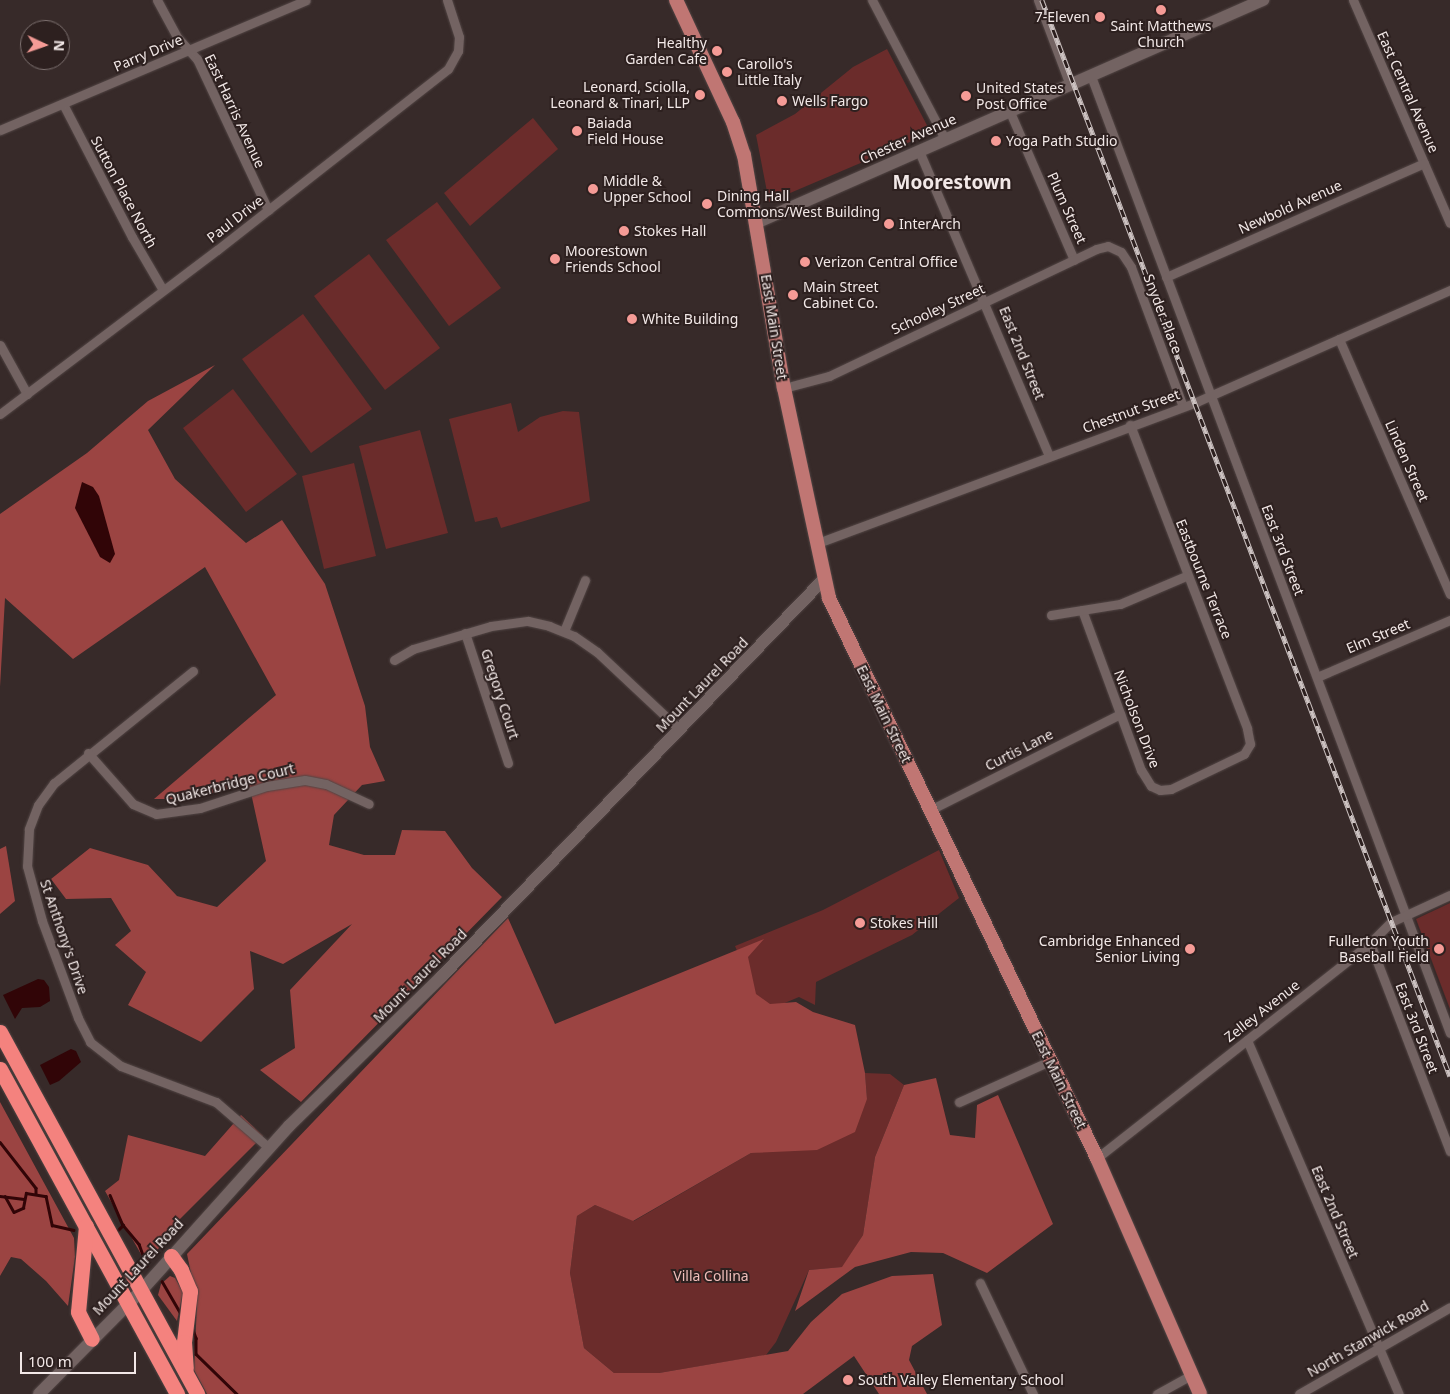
<!DOCTYPE html>
<style>
body{margin:0}
#map{position:relative;width:1450px;height:1394px;overflow:hidden;background:#372a29;font-family:"Noto Sans",sans-serif}
div>[style]{position:absolute}
[style*='--x']{left:calc(var(--x)*1px);top:calc(var(--y)*1px);width:calc(var(--w)*1px);rotate:calc(var(--a)*1deg)}
.green>*{inset:0;background:#6b2c2b}
.forest>*{inset:0;background:#9b4442}
.water>*{inset:0;background:#310507}
.stream>*{height:2.5px;margin:-1.25px;padding:0 1.25px;transform-origin:1.25px;border-radius:1.25px;background:#310507}
.roads{filter:drop-shadow(0 0 1px #514544) drop-shadow(0 0 1px #514544)}
.street>*{height:9px;margin:-4.5px;padding:0 4.5px;transform-origin:4.5px;border-radius:4.5px;background:#736362}
.secondary>*{height:12px;margin:-6px;padding:0 6px;transform-origin:6px;border-radius:6px;background:#736362}
.primary>*{height:14px;margin:-7px;padding:0 7px;transform-origin:7px;border-radius:7px;background:#c07673}
.highway>*{height:15px;margin:-7.5px;padding:0 7.5px;transform-origin:7.5px;border-radius:7.5px;background:#f4827e}
.rail>*{height:4.5px;margin-top:-2.25px;transform-origin:0;background:repeating-linear-gradient(90deg,#2d201f 0 8px,#ccc2c1 0 16px);box-sizing:border-box;border-block:1px solid #ccc2c1}
.dots>*{width:14px;height:14px;translate:-50% -50%;box-sizing:border-box;border:2px solid #2d201f;border-radius:50%}
span{translate:-50% -50%;white-space:nowrap;text-align:center;line-height:1.15;-webkit-text-stroke:4px #2d201f;paint-order:stroke}
.poi-label{font-size:14px;color:#f2e8e7}
.right{translate:-100% -50%;text-align:right}
.left{translate:0 -50%;text-align:left}
.street-label{font-size:14px;color:#f2e8e7}
.park-label{font-size:14px;color:#f0beba}
.district-label{font-size:19px;color:#f2e8e7;font-weight:700}
.north{position:absolute;left:20px;top:20px;width:50px;height:50px;box-sizing:border-box;background:#2d201f;border:1px solid #7c706f;border-radius:50%;rotate:93deg;font-size:14px;font-weight:700;line-height:20px;text-align:center;color:#f2e8e7}
.north::after{content:'';display:block;margin:auto;width:18px;height:22px;background:#f59b96;clip-path:polygon(50% 0,100% 100%,50% 72%,0 100%)}
.scale{position:absolute;left:20px;top:1352px;width:116px;height:22px;box-sizing:border-box;border:2px solid #f2e8e7;border-top:0;padding-left:6px;font-size:15px;line-height:18px;white-space:nowrap;color:#f2e8e7;-webkit-text-stroke:4px #2d201f;paint-order:stroke}
</style>
<div id="map">
<div class="green">
<div style="clip-path:polygon(887px 49px,931px 133px,769px 202px,756px 135px,795px 114px,853px 67px)"></div>
<div style="clip-path:polygon(533px 118px,558px 149px,470px 226px,444px 193px)"></div>
<div style="clip-path:polygon(437px 202px,501px 288px,449px 326px,386px 240px)"></div>
<div style="clip-path:polygon(369px 254px,440px 348px,385px 390px,314px 296px)"></div>
<div style="clip-path:polygon(303px 314px,372px 409px,311px 453px,242px 359px)"></div>
<div style="clip-path:polygon(233px 389px,297px 474px,246px 512px,183px 428px)"></div>
<div style="clip-path:polygon(511px 403px,518px 432px,540px 417px,563px 411px,579px 412px,590px 501px,501px 528px,497px 517px,475px 522px,449px 419px)"></div>
<div style="clip-path:polygon(420px 430px,448px 533px,386px 549px,359px 446px)"></div>
<div style="clip-path:polygon(354px 463px,376px 556px,324px 569px,302px 476px)"></div>
<div style="clip-path:polygon(939px 850px,959px 898px,912px 935px,816px 982px,815px 1005px,799px 997px,763px 1012px,735px 946px,823px 910px)"></div>
<div style="clip-path:polygon(1450px 903px,1450px 1009px,1416px 919px)"></div>
<div style="clip-path:polygon(865px 1073px,890px 1074px,904px 1085px,875px 1157px,863px 1235px,843px 1267px,809px 1270px,776px 1342px,766px 1355px,659px 1373px,614px 1373px,584px 1348px,570px 1273px,577px 1216px,595px 1205px,634px 1221px,751px 1153px,776px 1150px,867px 1099px)"></div>
</div>
<div class="forest">
<div style="clip-path:polygon(215px 365px,148px 430px,175px 479px,246px 543px,282px 520px,325px 584px,365px 706px,370px 747px,385px 781px,362px 785px,334px 815px,329px 845px,364px 855px,395px 855px,402px 830px,445px 831px,472px 868px,502px 897px,301px 1102px,260px 1070px,295px 1048px,290px 990px,352px 924px,283px 964px,250px 951px,254px 989px,201px 1042px,128px 1005px,146px 972px,115px 945px,131px 931px,111px 898px,66px 899px,51px 879px,90px 848px,148px 865px,177px 896px,217px 907px,266px 861px,249px 784px,188px 799px,154px 799px,276px 695px,205px 567px,73px 659px,5px 598px,0 687px,0 514px,87px 453px,148px 401px)"></div>
<div style="clip-path:polygon(6px 846px,15px 901px,0 914px,0 849px)"></div>
<div style="clip-path:polygon(508px 918px,555px 1024px,764px 939px,748px 957px,756px 994px,770px 1004px,796px 1002px,813px 1012px,855px 1025px,865px 1073px,867px 1099px,855px 1132px,817px 1150px,751px 1153px,633px 1221px,595px 1205px,577px 1216px,570px 1273px,584px 1348px,614px 1373px,659px 1373px,788px 1351px,811px 1322px,842px 1294px,892px 1276px,933px 1274px,942px 1325px,912px 1346px,909px 1360px,927px 1394px,879px 1394px,854px 1356px,803px 1394px,207px 1394px,194px 1370px,197px 1303px,187px 1254px)"></div>
<div style="clip-path:polygon(936px 1078px,950px 1135px,975px 1138px,977px 1105px,998px 1095px,1053px 1224px,987px 1273px,943px 1253px,911px 1252px,855px 1267px,795px 1311px,809px 1270px,842px 1267px,863px 1235px,875px 1157px,904px 1085px)"></div>
<div style="clip-path:polygon(0 1102px,74px 1238px,75px 1257px,68px 1306px,46px 1281px,21px 1259px,11px 1257px,0 1276px)"></div>
<div style="clip-path:polygon(241px 1115px,263px 1136px,170px 1229px,165px 1241px,146px 1263px,105px 1191px,119px 1180px,128px 1135px,205px 1156px)"></div>
<div style="clip-path:polygon(170px 1276px,175px 1278px,183px 1292px,177px 1321px,158px 1295px,161px 1284px)"></div>
</div>
<div class="water">
<div style="clip-path:polygon(82px 482px,93px 487px,99px 496px,115px 554px,110px 563px,100px 557px,75px 508px)"></div>
<div style="clip-path:polygon(38px 979px,44px 980px,49px 987px,50px 1001px,40px 1007px,22px 1008px,15px 1019px,3px 995px)"></div>
<div style="clip-path:polygon(71px 1049px,76px 1051px,81px 1062px,59px 1081px,50px 1085px,40px 1065px)"></div>
</div>
<div class="stream">
<div style="--x:0;--y:1142;--w:58;--a:52"></div>
<div style="--x:36;--y:1188;--w:5;--a:90"></div>
<div style="--x:110;--y:1195;--w:33;--a:67"></div>
<div style="--x:123;--y:1225;--w:25;--a:50"></div>
<div style="--x:139;--y:1244;--w:23;--a:70"></div>
<div style="--x:0;--y:1196;--w:24;--a:7"></div>
<div style="--x:5;--y:1196;--w:18;--a:61"></div>
<div style="--x:14;--y:1212;--w:10;--a:-24"></div>
<div style="--x:23;--y:1208;--w:15;--a:-79"></div>
<div style="--x:26;--y:1193;--w:20;--a:9"></div>
<div style="--x:46;--y:1196;--w:30;--a:78"></div>
<div style="--x:52;--y:1225;--w:22;--a:13"></div>
<div style="--x:118;--y:1230;--w:7;--a:-45"></div>
<div style="--x:162;--y:1281;--w:38;--a:60"></div>
<div style="--x:192;--y:1327;--w:12;--a:70"></div>
<div style="--x:196;--y:1338;--w:16;--a:90"></div>
<div style="--x:196;--y:1354;--w:57;--a:44.3"></div>
</div>
<div class="roads">
<div class="street">
<div style="--x:157;--y:0;--w:42;--a:61.6"></div>
<div style="--x:177;--y:37;--w:30;--a:48"></div>
<div style="--x:197;--y:59;--w:167;--a:64.8"></div>
<div style="--x:872;--y:0;--w:157;--a:62.3"></div>
<div style="--x:1038;--y:0;--w:91;--a:69.4"></div>
<div style="--x:1353;--y:0;--w:243;--a:66.5"></div>
<div style="--x:1091;--y:76;--w:1022;--a:69.44"></div>
<div style="--x:63;--y:104;--w:150;--a:62.6"></div>
<div style="--x:132;--y:237;--w:61;--a:59.7"></div>
<div style="--x:1010;--y:112;--w:161;--a:66.6"></div>
<div style="--x:0;--y:130;--w:332;--a:-23"></div>
<div style="--x:919;--y:151;--w:332;--a:66.9"></div>
<div style="--x:1166;--y:277;--w:282;--a:-23.8"></div>
<div style="--x:1339;--y:339;--w:278;--a:66.5"></div>
<div style="--x:0;--y:345;--w:56;--a:61.1"></div>
<div style="--x:784;--y:388;--w:47;--a:-14.9"></div>
<div style="--x:829;--y:376;--w:296;--a:-25.4"></div>
<div style="--x:1096;--y:249;--w:12;--a:-14"></div>
<div style="--x:1108;--y:246;--w:14;--a:25"></div>
<div style="--x:1121;--y:252;--w:18;--a:56"></div>
<div style="--x:1131;--y:267;--w:149;--a:69.6"></div>
<div style="--x:0;--y:414;--w:272;--a:-37.1"></div>
<div style="--x:217;--y:250;--w:293;--a:-38.1"></div>
<div style="--x:448;--y:69;--w:21;--a:-61"></div>
<div style="--x:458;--y:51;--w:14;--a:-86"></div>
<div style="--x:459;--y:37;--w:39;--a:-108"></div>
<div style="--x:815;--y:544;--w:407;--a:-20.4"></div>
<div style="--x:1196;--y:402;--w:278;--a:-23.8"></div>
<div style="--x:1082;--y:610;--w:171;--a:69.8"></div>
<div style="--x:1141;--y:770;--w:19;--a:58"></div>
<div style="--x:1151;--y:786;--w:10;--a:24"></div>
<div style="--x:1160;--y:790;--w:11;--a:-5"></div>
<div style="--x:1171;--y:789;--w:81;--a:-25.6"></div>
<div style="--x:1244;--y:754;--w:12;--a:-59"></div>
<div style="--x:1250;--y:744;--w:16;--a:-101"></div>
<div style="--x:1247;--y:728;--w:325;--a:-111.1"></div>
<div style="--x:1051;--y:615;--w:70;--a:-9.1"></div>
<div style="--x:1120;--y:604;--w:72;--a:-23"></div>
<div style="--x:564;--y:631;--w:55;--a:-67.6"></div>
<div style="--x:465;--y:633;--w:137;--a:71.7"></div>
<div style="--x:394;--y:660;--w:22;--a:-30"></div>
<div style="--x:413;--y:649;--w:81;--a:-16.4"></div>
<div style="--x:491;--y:626;--w:37;--a:-8"></div>
<div style="--x:528;--y:621;--w:22;--a:13"></div>
<div style="--x:549;--y:626;--w:27;--a:22"></div>
<div style="--x:574;--y:636;--w:28;--a:35"></div>
<div style="--x:597;--y:652;--w:114;--a:43.2"></div>
<div style="--x:193;--y:671;--w:179;--a:141.1"></div>
<div style="--x:54;--y:783;--w:27;--a:126"></div>
<div style="--x:38;--y:805;--w:26;--a:111"></div>
<div style="--x:29;--y:829;--w:37;--a:93"></div>
<div style="--x:27;--y:866;--w:57;--a:74.7"></div>
<div style="--x:42;--y:921;--w:103;--a:69.6"></div>
<div style="--x:78;--y:1018;--w:27;--a:63"></div>
<div style="--x:90;--y:1042;--w:39;--a:38"></div>
<div style="--x:121;--y:1066;--w:102;--a:20.8"></div>
<div style="--x:216;--y:1102;--w:69;--a:40.9"></div>
<div style="--x:1317;--y:677;--w:145;--a:-23.2"></div>
<div style="--x:88;--y:753;--w:68;--a:48.6"></div>
<div style="--x:133;--y:804;--w:25;--a:23"></div>
<div style="--x:156;--y:814;--w:44;--a:-7.8"></div>
<div style="--x:200;--y:808;--w:71;--a:-18.2"></div>
<div style="--x:267;--y:786;--w:38;--a:-9"></div>
<div style="--x:305;--y:780;--w:21;--a:11"></div>
<div style="--x:326;--y:784;--w:47;--a:24.9"></div>
<div style="--x:930;--y:810;--w:213;--a:-26.8"></div>
<div style="--x:1370;--y:943;--w:223;--a:69"></div>
<div style="--x:1247;--y:1040;--w:385;--a:66.8"></div>
<div style="--x:959;--y:1102;--w:100;--a:-24.3"></div>
<div style="--x:1097;--y:1158;--w:347;--a:-38.2"></div>
<div style="--x:1370;--y:943;--w:30;--a:-45"></div>
<div style="--x:1391;--y:922;--w:65;--a:-24.6"></div>
<div style="--x:980;--y:1283;--w:123;--a:64.5"></div>
<div style="--x:1157;--y:1394;--w:39;--a:-29"></div>
<div style="--x:1299;--y:1394;--w:174;--a:-29.9"></div>
</div>
<div class="secondary">
<div style="--x:758;--y:222;--w:552;--a:-23.73"></div>
<div style="--x:39;--y:1394;--w:145;--a:-45.3"></div>
<div style="--x:141;--y:1291;--w:222;--a:-48.1"></div>
<div style="--x:289;--y:1126;--w:213;--a:-44.4"></div>
<div style="--x:441;--y:977;--w:551;--a:-46.1"></div>
</div>
<div class="primary">
<div style="--x:676;--y:0;--w:135;--a:65"></div>
<div style="--x:733;--y:122;--w:35;--a:72"></div>
<div style="--x:744;--y:155;--w:236;--a:80.3"></div>
<div style="--x:784;--y:388;--w:215;--a:77.9"></div>
<div style="--x:829;--y:598;--w:621;--a:64.43"></div>
<div style="--x:1097;--y:1158;--w:257;--a:66.4"></div>
</div>
<div class="highway">
<div style="--x:0;--y:1032;--w:412;--a:61.4"></div>
<div style="--x:0;--y:1069;--w:370;--a:61.4"></div>
<div style="--x:86;--y:1226;--w:86;--a:95.3"></div>
<div style="--x:78;--y:1312;--w:30;--a:63"></div>
<div style="--x:171;--y:1256;--w:17;--a:54"></div>
<div style="--x:181;--y:1270;--w:23;--a:67"></div>
<div style="--x:190;--y:1291;--w:51;--a:96.7"></div>
<div style="--x:184;--y:1342;--w:26;--a:86"></div>
</div>
</div>
<div class="rail">
<div style="--x:1042;--y:0;--w:1151;--a:69.23"></div>
</div>
<div class="dots">
<div style="left:1161px;top:10px;background:#f59b96"></div>
<div style="left:1100px;top:17px;background:#f59b96"></div>
<div style="left:717px;top:51px;background:#f59b96"></div>
<div style="left:727px;top:72px;background:#f59b96"></div>
<div style="left:700px;top:95px;background:#f59b96"></div>
<div style="left:966px;top:96px;background:#f59b96"></div>
<div style="left:782px;top:101px;background:#f59b96"></div>
<div style="left:577px;top:131px;background:#f59b96"></div>
<div style="left:996px;top:141px;background:#f59b96"></div>
<div style="left:593px;top:189px;background:#f59b96"></div>
<div style="left:707px;top:204px;background:#f59b96"></div>
<div style="left:889px;top:224px;background:#f59b96"></div>
<div style="left:624px;top:231px;background:#f59b96"></div>
<div style="left:555px;top:259px;background:#f59b96"></div>
<div style="left:805px;top:262px;background:#f59b96"></div>
<div style="left:793px;top:295px;background:#f59b96"></div>
<div style="left:632px;top:319px;background:#f59b96"></div>
<div style="left:860px;top:923px;background:#f59b96"></div>
<div style="left:1190px;top:949px;background:#f59b96"></div>
<div style="left:1439px;top:949px;background:#f59b96"></div>
<div style="left:848px;top:1380px;background:#f59b96"></div>
</div>
<div class="poi-label">
<span class="right" style="left:1090px;top:17px">7-Eleven</span>
<span style="left:1161px;top:34px">Saint Matthews<br>Church</span>
<span class="right" style="left:707px;top:51px">Healthy<br>Garden Cafe</span>
<span class="left" style="left:737px;top:72px">Carollo's<br>Little Italy</span>
<span class="right" style="left:690px;top:95px">Leonard, Sciolla,<br>Leonard &amp; Tinari, LLP</span>
<span class="left" style="left:976px;top:96px">United States<br>Post Office</span>
<span class="left" style="left:792px;top:101px">Wells Fargo</span>
<span class="left" style="left:587px;top:131px">Baiada<br>Field House</span>
<span class="left" style="left:1006px;top:141px">Yoga Path Studio</span>
<span class="left" style="left:603px;top:189px">Middle &amp;<br>Upper School</span>
<span class="left" style="left:717px;top:204px">Dining Hall<br>Commons/West Building</span>
<span class="left" style="left:899px;top:224px">InterArch</span>
<span class="left" style="left:634px;top:231px">Stokes Hall</span>
<span class="left" style="left:565px;top:259px">Moorestown<br>Friends School</span>
<span class="left" style="left:815px;top:262px">Verizon Central Office</span>
<span class="left" style="left:803px;top:295px">Main Street<br>Cabinet Co.</span>
<span class="left" style="left:642px;top:319px">White Building</span>
<span class="left" style="left:870px;top:923px">Stokes Hill</span>
<span class="right" style="left:1180px;top:949px">Cambridge Enhanced<br>Senior Living</span>
<span class="right" style="left:1429px;top:949px">Fullerton Youth<br>Baseball Field</span>
<span class="left" style="left:858px;top:1380px">South Valley Elementary School</span>
</div>
<div class="street-label">
<span style="left:148px;top:53px;rotate:-23deg">Parry Drive</span>
<span style="left:1408px;top:92px;rotate:66deg">East Central Avenue</span>
<span style="left:235px;top:111px;rotate:65deg">East Harris Avenue</span>
<span style="left:908px;top:139px;rotate:-24deg">Chester Avenue</span>
<span style="left:124px;top:192px;rotate:62deg">Sutton Place North</span>
<span style="left:1290px;top:207px;rotate:-24deg">Newbold Avenue</span>
<span style="left:1067px;top:208px;rotate:66deg">Plum Street</span>
<span style="left:235px;top:219px;rotate:-38deg">Paul Drive</span>
<span style="left:938px;top:309px;rotate:-25deg">Schooley Street</span>
<span style="left:1163px;top:314px;rotate:69deg">Snyder Place</span>
<span style="left:774px;top:327px;rotate:81deg">East Main Street</span>
<span style="left:1022px;top:353px;rotate:68deg">East 2nd Street</span>
<span style="left:1131px;top:411px;rotate:-20deg">Chestnut Street</span>
<span style="left:1407px;top:461px;rotate:66deg">Linden Street</span>
<span style="left:1283px;top:550px;rotate:69deg">East 3rd Street</span>
<span style="left:1204px;top:579px;rotate:68deg">Eastbourne Terrace</span>
<span style="left:1378px;top:636px;rotate:-23deg">Elm Street</span>
<span style="left:702px;top:685px;rotate:-46deg">Mount Laurel Road</span>
<span style="left:500px;top:694px;rotate:72deg">Gregory Court</span>
<span style="left:884px;top:714px;rotate:64deg">East Main Street</span>
<span style="left:1137px;top:719px;rotate:69deg">Nicholson Drive</span>
<span style="left:1019px;top:750px;rotate:-27deg">Curtis Lane</span>
<span style="left:230px;top:784px;rotate:-14deg">Quakerbridge Court</span>
<span style="left:64px;top:937px;rotate:71deg">St Anthony's Drive</span>
<span style="left:420px;top:976px;rotate:-45deg">Mount Laurel Road</span>
<span style="left:1262px;top:1011px;rotate:-38deg">Zelley Avenue</span>
<span style="left:1417px;top:1028px;rotate:69deg">East 3rd Street</span>
<span style="left:1059px;top:1080px;rotate:64deg">East Main Street</span>
<span style="left:1335px;top:1212px;rotate:67deg">East 2nd Street</span>
<span style="left:138px;top:1267px;rotate:-47deg">Mount Laurel Road</span>
<span style="left:1368px;top:1339px;rotate:-30deg">North Stanwick Road</span>
</div>
<div class="park-label">
<span style="left:711px;top:1276px">Villa Collina</span>
</div>
<div class="district-label">
<span style="left:952px;top:183px">Moorestown</span>
</div>
<div class="north">N</div>
<div class="scale">100 m</div>
</div>
